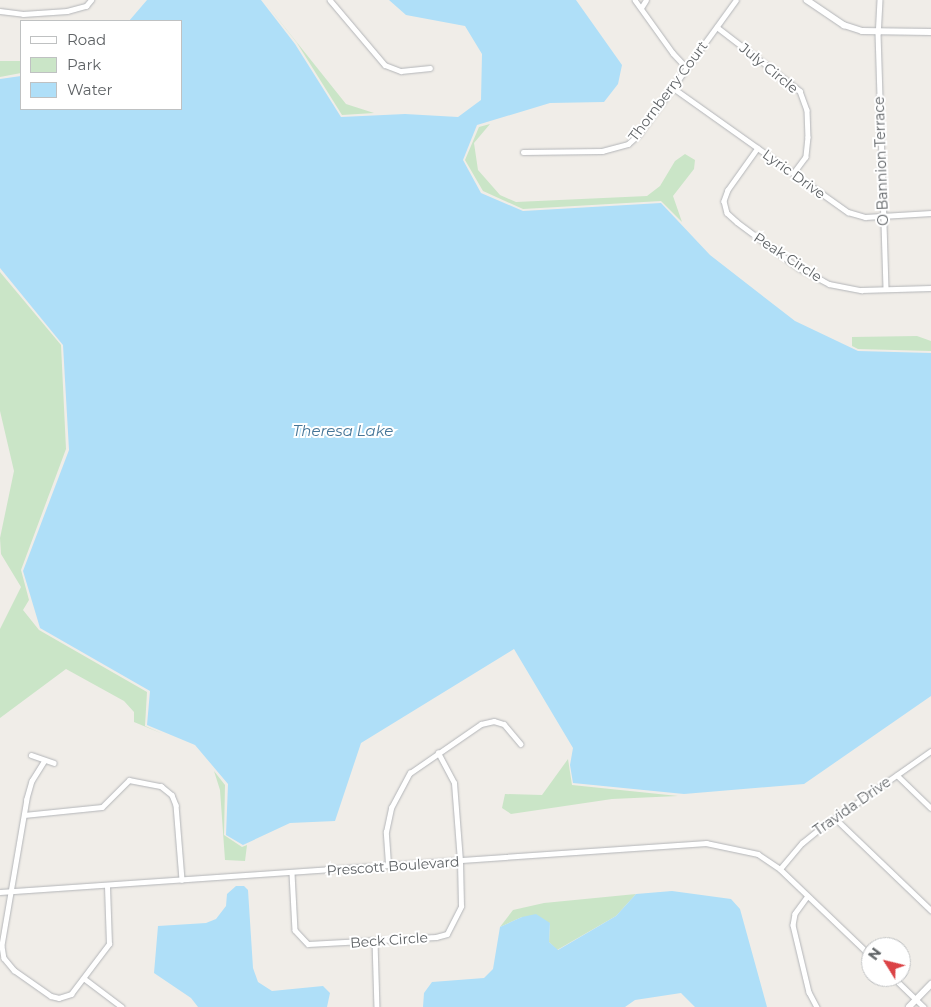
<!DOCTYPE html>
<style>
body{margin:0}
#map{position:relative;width:931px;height:1007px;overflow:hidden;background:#f0ede8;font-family:Montserrat,sans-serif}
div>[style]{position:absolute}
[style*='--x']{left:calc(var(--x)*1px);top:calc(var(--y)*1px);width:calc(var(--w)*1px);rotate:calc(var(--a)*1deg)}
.green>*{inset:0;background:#cae5c7}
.water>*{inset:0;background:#afdff8}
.roads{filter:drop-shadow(0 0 1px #b3b5b8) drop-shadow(0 0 1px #b3b5b8)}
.minor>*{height:4.5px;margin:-2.25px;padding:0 2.25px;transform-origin:2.25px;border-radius:2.25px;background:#fff}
.tertiary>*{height:5.5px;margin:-2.75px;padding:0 2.75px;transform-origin:2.75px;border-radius:2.75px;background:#fff}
span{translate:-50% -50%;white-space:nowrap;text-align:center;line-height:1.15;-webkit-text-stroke:4px #fff;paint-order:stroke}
.street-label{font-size:14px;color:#5f6366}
.water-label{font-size:15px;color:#467698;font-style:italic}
.legend{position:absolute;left:20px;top:20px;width:162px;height:90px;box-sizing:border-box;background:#fff;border:1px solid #bfc1c2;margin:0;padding:6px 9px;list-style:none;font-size:15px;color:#5f6366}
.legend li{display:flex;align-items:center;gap:10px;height:25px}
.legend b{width:25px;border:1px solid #bfc1c2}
.north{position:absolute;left:861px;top:937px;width:50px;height:50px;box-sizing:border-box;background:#fff;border:1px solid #bfc1c2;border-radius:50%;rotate:306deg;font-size:14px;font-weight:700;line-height:20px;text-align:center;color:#5f6366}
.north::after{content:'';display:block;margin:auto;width:18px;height:22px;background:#db4346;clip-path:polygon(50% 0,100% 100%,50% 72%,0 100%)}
</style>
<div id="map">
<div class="green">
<div style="clip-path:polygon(263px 0,346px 104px,374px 113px,342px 115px,297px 43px)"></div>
<div style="clip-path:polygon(0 61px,21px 61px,21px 73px,0 77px)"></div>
<div style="clip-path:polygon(490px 124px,474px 143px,478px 170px,500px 195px,516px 202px,647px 196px,660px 186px,675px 161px,685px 154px,695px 160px,694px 169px,673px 196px,682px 222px,661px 201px,523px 209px,483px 191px,465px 160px,479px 127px)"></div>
<div style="clip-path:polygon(0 272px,61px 345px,66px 449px,21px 570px,29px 600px,23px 610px,39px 630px,147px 692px,145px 726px,163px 734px,134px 722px,134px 712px,124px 701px,66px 669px,0 718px,0 629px,21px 587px,1px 554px,0 538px,14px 471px,0 411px)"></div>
<div style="clip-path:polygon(917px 336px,931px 341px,931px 351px,858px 349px,852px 346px,852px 337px)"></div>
<div style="clip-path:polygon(568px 759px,572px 785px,678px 796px,612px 799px,511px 814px,502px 808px,505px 794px,542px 795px)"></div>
<div style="clip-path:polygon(214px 771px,225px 785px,224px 835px,242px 847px,247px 845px,245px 861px,225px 860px,220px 790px)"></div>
<div style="clip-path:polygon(636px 894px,616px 916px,557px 950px,549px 942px,550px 923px,522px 917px,500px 927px,513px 910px,544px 903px)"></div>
</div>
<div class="water">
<div style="clip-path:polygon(147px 0,261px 0,295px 44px,341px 117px,405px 114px,458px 117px,481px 100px,482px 54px,465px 26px,406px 15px,389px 0,576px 0,622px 65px,618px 84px,604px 102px,550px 103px,477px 125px,463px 160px,481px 193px,523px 211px,661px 203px,710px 255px,795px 321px,858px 351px,931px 353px,931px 696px,804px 784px,684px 794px,573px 783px,570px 765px,573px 748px,514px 649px,361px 743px,335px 821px,290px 823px,243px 845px,226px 835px,228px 784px,195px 745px,147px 725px,150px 691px,40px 628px,23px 571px,69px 450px,63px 345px,0 268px,0 79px,21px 76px,21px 109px,181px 109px,181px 21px,129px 21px)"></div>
<div style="clip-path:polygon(236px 886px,244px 886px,248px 890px,253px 968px,258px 982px,272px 991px,323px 986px,330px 993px,327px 1007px,198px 1007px,191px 998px,154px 973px,158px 926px,206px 923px,216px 919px,226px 906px,227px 894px)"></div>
<div style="clip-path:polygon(672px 891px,731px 899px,740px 909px,767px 1007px,695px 1007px,681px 993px,635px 1000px,625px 1007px,423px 1007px,424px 993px,432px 982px,484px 978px,493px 969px,500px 927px,522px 917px,536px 914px,550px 923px,549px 942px,558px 950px,616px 916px,636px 894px)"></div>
</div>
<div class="roads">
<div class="minor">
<div style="--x:330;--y:0;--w:85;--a:49.8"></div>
<div style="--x:385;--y:65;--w:17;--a:21"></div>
<div style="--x:401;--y:71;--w:29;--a:-6"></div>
<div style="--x:635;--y:0;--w:65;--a:54.4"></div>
<div style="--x:673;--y:53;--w:19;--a:47"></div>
<div style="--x:880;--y:0;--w:33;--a:93"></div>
<div style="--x:878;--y:33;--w:256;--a:88.2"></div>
<div style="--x:641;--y:8;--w:9;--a:-58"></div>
<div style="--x:0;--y:11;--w:23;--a:7"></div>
<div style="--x:23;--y:14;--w:44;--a:-3.9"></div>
<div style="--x:67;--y:11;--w:20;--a:-15"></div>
<div style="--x:86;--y:6;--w:8;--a:-50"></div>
<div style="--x:717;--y:27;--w:105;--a:37.6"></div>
<div style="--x:800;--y:91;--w:20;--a:70"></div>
<div style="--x:807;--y:110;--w:27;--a:88"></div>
<div style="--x:808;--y:137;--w:20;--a:96"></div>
<div style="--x:806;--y:157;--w:20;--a:127"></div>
<div style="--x:672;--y:87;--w:216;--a:35.4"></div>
<div style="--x:848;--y:212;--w:18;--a:16"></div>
<div style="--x:865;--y:217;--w:66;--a:-3.5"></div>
<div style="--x:758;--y:148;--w:52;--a:125.5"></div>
<div style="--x:728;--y:190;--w:12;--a:110"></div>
<div style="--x:724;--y:201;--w:12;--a:76"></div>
<div style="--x:727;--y:213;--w:13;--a:42"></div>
<div style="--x:737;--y:222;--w:77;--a:36.6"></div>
<div style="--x:799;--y:268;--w:34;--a:28"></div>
<div style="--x:829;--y:284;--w:33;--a:11"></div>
<div style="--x:861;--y:290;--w:70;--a:-1.6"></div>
<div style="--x:523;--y:152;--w:79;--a:-0.7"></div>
<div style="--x:602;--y:151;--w:27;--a:-15"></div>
<div style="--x:628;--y:144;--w:15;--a:-42"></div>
<div style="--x:639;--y:134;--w:165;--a:-54.1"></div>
<div style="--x:31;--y:755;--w:24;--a:19"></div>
<div style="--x:44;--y:762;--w:22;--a:122"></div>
<div style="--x:32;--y:781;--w:19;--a:106"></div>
<div style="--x:27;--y:799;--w:149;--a:99.7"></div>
<div style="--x:2;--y:946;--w:12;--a:81"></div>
<div style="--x:4;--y:958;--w:16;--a:50"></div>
<div style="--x:14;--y:970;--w:45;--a:35.1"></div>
<div style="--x:51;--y:996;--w:8;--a:14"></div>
<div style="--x:59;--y:998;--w:13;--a:-18"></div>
<div style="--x:71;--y:994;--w:63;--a:-52.8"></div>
<div style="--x:109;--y:944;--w:58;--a:-92"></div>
<div style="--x:897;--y:775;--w:47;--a:44.1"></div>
<div style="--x:24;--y:815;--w:78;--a:-5.9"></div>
<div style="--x:102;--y:807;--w:38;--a:-45"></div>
<div style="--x:129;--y:780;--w:33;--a:11"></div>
<div style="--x:161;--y:786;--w:14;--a:39"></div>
<div style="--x:172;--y:795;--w:11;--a:68"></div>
<div style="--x:176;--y:805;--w:75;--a:85.4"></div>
<div style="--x:836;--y:819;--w:132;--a:43.8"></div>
<div style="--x:388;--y:864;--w:32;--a:-94"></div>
<div style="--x:386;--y:832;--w:25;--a:-78"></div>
<div style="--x:391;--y:808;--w:40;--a:-62"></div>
<div style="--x:410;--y:773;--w:86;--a:-34.6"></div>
<div style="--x:481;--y:724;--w:13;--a:-13"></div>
<div style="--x:494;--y:721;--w:10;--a:17"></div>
<div style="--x:504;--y:724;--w:26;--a:50"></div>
<div style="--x:780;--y:869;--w:34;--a:-50"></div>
<div style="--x:802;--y:843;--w:19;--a:-39"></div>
<div style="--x:817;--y:831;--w:139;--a:-35.1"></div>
<div style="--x:292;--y:873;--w:57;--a:87"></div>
<div style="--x:295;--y:930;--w:19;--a:47"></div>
<div style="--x:308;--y:944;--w:128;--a:-3.1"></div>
<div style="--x:436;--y:937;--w:11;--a:-15"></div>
<div style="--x:447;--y:934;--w:31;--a:-63"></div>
<div style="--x:461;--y:906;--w:45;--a:-91.3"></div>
<div style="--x:460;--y:861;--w:78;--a:-94.4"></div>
<div style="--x:454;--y:783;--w:34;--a:-118"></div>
<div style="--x:0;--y:892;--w:708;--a:-3.97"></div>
<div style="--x:706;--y:843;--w:53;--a:11.9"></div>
<div style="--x:758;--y:854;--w:27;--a:34"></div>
<div style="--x:780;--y:869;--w:126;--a:43.7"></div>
<div style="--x:808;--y:896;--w:22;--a:126"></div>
<div style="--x:795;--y:914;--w:11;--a:100"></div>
<div style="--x:793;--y:925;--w:69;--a:76.6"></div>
<div style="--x:809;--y:992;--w:17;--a:62"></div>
<div style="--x:375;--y:941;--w:66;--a:88.3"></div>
<div style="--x:893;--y:977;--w:43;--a:44.1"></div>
<div style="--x:85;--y:979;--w:46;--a:37.1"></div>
</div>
<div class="tertiary">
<div style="--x:807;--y:0;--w:45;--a:34"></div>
<div style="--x:844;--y:25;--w:19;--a:18"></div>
<div style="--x:862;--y:31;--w:69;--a:0.8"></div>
<div style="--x:909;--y:1007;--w:32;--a:-46"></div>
</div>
</div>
<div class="street-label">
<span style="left:769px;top:68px;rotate:39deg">July Circle</span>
<span style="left:668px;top:91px;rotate:-53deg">Thornberry Court</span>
<span style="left:881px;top:161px;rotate:-92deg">O Bannion Terrace</span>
<span style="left:794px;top:174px;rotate:36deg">Lyric Drive</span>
<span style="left:788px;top:257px;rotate:33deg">Peak Circle</span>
<span style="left:852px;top:806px;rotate:-35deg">Travida Drive</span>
<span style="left:393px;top:866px;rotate:-4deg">Prescott Boulevard</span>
<span style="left:389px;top:940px;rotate:-4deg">Beck Circle</span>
</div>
<div class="water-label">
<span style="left:343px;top:431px">Theresa Lake</span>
</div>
<ul class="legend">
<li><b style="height:6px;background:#fff"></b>Road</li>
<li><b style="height:14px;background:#cae5c7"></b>Park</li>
<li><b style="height:14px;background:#afdff8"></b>Water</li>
</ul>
<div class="north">N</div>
</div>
